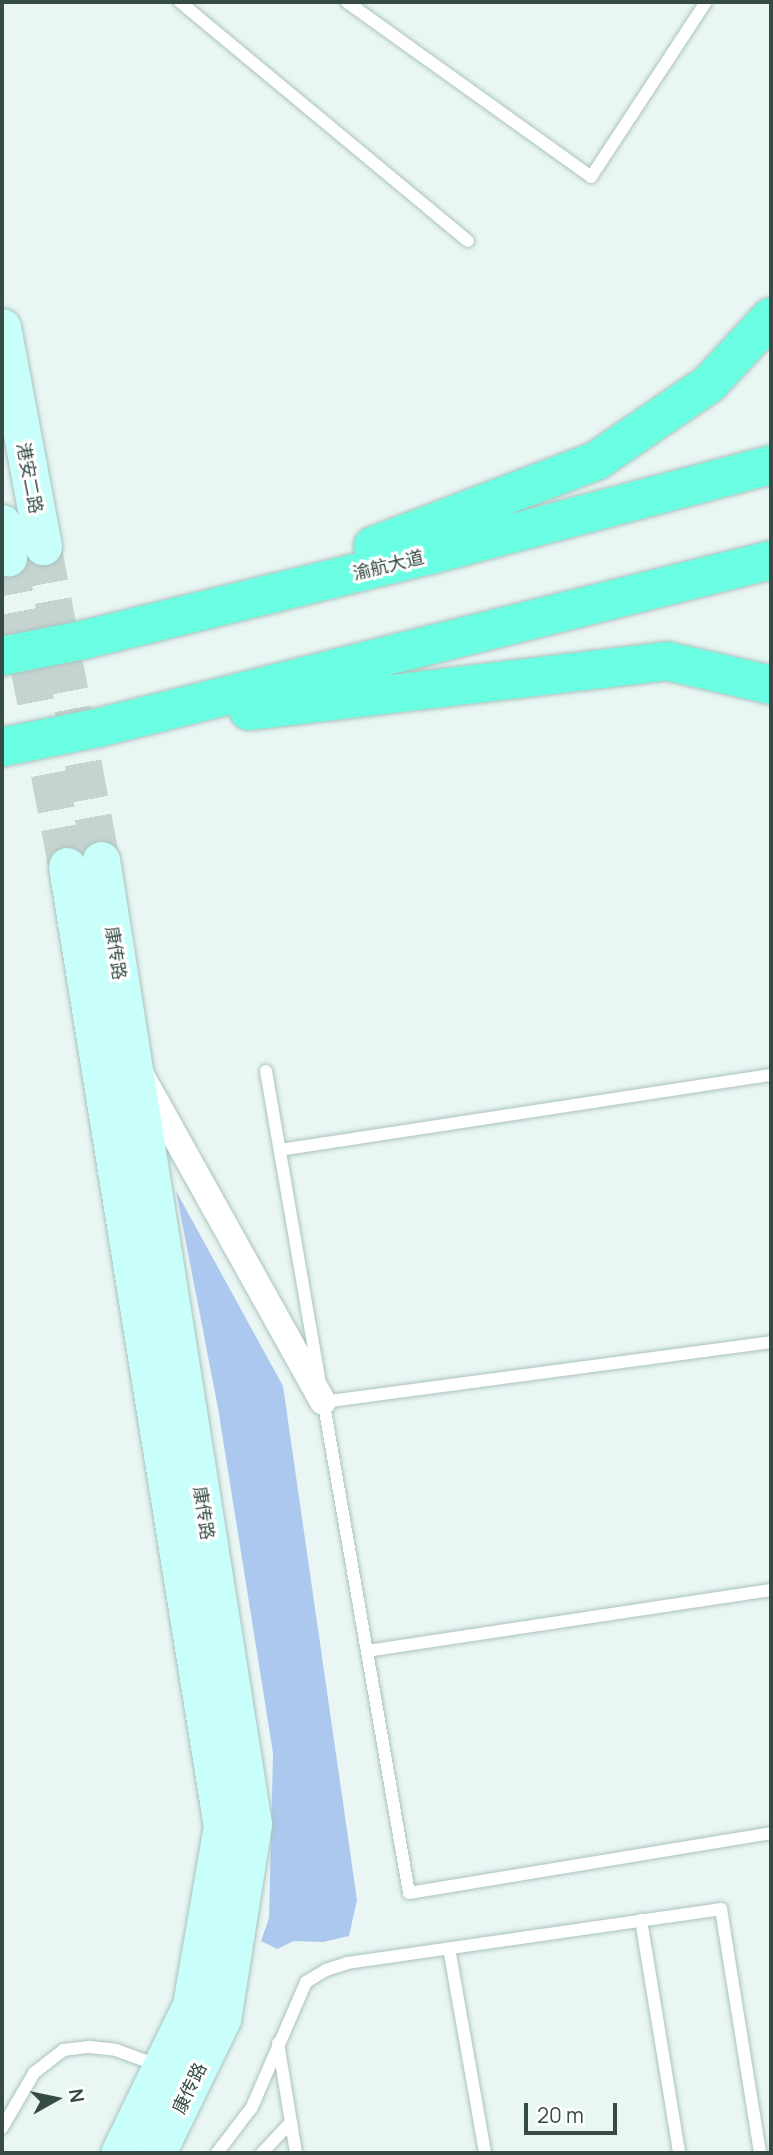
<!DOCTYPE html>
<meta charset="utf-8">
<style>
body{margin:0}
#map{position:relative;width:773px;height:2155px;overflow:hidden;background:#e9f6f4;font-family:Manrope,"Noto Sans SC",sans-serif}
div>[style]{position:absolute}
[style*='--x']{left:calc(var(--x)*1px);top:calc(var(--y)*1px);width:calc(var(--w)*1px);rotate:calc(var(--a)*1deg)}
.green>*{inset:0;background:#adc8ee}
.secondary-tunnel>*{height:37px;margin-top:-18.5px;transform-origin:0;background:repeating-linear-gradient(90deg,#c5d4d1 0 37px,transparent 0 55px)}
.roads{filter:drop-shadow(0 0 2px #aac3be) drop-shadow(0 0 2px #aac3be)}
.lane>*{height:12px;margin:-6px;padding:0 6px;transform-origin:6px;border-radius:6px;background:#fff}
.street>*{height:26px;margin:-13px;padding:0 13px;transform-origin:13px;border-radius:13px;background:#fff}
.secondary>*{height:37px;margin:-18.5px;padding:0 18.5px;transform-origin:18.5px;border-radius:18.5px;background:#c9fffa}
.highway>*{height:38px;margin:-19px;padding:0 19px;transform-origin:19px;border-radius:19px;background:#6affe3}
span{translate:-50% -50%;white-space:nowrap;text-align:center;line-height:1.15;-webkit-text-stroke:6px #fff;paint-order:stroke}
.street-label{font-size:18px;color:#364b45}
.frame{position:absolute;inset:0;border:4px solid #364b45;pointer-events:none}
.north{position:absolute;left:21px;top:2064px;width:70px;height:70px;-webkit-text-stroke:5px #fff;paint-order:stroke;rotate:81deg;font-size:19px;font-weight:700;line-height:28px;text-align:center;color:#364b45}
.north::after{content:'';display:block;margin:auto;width:24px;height:32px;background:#364b45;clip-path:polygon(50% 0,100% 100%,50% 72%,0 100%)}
.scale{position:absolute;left:524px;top:2103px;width:93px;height:32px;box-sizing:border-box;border:4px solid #364b45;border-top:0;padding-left:9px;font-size:21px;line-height:24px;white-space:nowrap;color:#364b45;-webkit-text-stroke:5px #fff;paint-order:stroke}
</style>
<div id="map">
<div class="green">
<div style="clip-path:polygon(176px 1191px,283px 1386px,357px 1900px,349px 1936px,323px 1942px,294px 1941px,277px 1949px,261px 1941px,269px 1918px,273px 1753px,218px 1408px)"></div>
</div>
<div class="secondary-tunnel">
<div style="--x:43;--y:546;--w:319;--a:79.5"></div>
<div style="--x:8;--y:557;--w:315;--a:79.2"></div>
</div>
<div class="roads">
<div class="lane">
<div style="--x:180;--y:2;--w:374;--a:39.7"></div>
<div style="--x:347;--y:2;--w:300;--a:35.6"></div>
<div style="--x:591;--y:177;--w:209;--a:-56.7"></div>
<div style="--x:266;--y:1071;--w:312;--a:80.2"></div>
<div style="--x:280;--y:1150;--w:497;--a:-8.7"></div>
<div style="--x:323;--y:1399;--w:501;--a:80.12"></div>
<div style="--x:409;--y:1893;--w:367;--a:-9.4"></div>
<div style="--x:323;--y:1402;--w:452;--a:-7.6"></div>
<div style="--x:367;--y:1651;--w:409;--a:-8.6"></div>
<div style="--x:641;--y:1920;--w:236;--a:80.7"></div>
<div style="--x:449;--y:1948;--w:208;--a:80"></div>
<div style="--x:278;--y:2043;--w:111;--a:80.7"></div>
<div style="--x:2;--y:2128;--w:64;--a:-59.8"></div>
<div style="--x:34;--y:2073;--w:37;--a:-38"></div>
<div style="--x:63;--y:2050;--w:26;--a:-7"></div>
<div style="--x:89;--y:2047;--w:27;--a:6"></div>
<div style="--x:116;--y:2050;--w:44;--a:20.1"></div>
<div style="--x:217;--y:2153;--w:58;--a:-52.7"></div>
<div style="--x:252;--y:2107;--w:136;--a:-66.6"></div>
<div style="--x:306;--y:1982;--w:23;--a:-31"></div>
<div style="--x:326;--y:1970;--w:22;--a:-18"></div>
<div style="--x:347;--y:1963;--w:378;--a:-8.2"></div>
<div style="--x:721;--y:1909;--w:247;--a:80.9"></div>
<div style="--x:262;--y:2153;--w:42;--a:-46.9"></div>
</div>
<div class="street">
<div style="--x:141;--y:1075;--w:374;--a:60.9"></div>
</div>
<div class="secondary">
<div style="--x:2;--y:327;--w:223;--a:79.4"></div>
<div style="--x:2;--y:523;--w:35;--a:80"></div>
<div style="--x:101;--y:860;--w:976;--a:81.04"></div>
<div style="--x:253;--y:1824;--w:197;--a:99"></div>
<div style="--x:222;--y:2019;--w:149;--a:115.9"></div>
<div style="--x:67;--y:866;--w:972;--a:80.83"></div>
<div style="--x:222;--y:1826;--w:182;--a:99.8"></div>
<div style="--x:191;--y:2005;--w:165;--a:115.9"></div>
</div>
<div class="highway">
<div style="--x:373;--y:546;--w:239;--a:-20.9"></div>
<div style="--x:596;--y:461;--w:137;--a:-34.3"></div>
<div style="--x:709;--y:384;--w:91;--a:-47.2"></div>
<div style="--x:2;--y:656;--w:83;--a:-11.2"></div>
<div style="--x:83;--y:640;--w:357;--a:-13.8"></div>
<div style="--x:430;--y:555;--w:353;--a:-14.8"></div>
<div style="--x:249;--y:711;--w:421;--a:-6.8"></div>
<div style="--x:667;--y:661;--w:107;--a:13"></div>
<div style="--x:2;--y:747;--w:97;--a:-11.3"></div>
<div style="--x:97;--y:728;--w:695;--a:-14"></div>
</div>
</div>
<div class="street-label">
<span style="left:30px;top:478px;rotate:79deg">港安二路</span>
<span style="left:388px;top:565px;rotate:-14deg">渝航大道</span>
<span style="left:116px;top:953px;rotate:81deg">康传路</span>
<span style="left:204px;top:1513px;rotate:81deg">康传路</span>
<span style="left:189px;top:2088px;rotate:-64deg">康传路</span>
</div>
<div class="frame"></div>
<div class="north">N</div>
<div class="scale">20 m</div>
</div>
